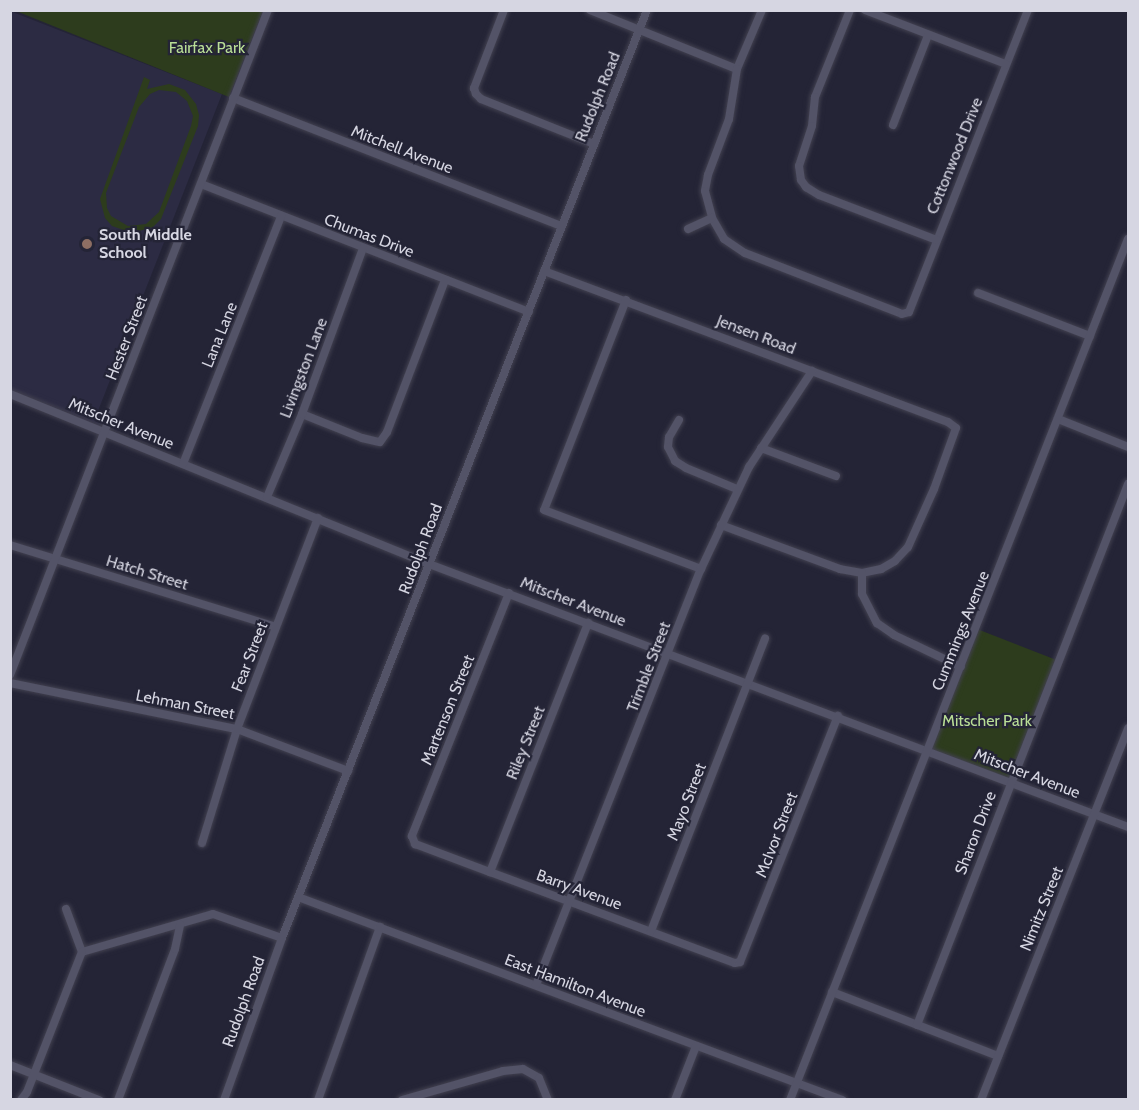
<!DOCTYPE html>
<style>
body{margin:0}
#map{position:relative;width:1139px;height:1110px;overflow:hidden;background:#242436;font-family:Cabin,sans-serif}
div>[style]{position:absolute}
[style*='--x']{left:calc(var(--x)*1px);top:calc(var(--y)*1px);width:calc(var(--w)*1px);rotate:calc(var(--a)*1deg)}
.built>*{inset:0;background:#2c2b43}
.green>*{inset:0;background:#2d3c1d}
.roads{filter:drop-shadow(0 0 2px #424150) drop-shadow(0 0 2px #424150)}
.minor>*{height:8px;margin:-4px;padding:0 4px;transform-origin:4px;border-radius:4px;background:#535367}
.dots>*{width:16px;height:16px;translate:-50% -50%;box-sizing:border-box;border:3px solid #242436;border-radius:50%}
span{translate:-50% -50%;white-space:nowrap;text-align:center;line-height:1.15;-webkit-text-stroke:4.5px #242436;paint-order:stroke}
.park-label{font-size:16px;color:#b9de96}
.street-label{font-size:16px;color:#d6d6e2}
.poi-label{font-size:16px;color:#d6d6e2;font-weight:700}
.left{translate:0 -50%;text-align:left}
.frame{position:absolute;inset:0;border:12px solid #d6d6e2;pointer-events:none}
</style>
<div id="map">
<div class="built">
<div style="clip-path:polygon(10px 11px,222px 94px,96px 416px,105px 432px,11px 394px)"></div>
</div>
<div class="green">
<div style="clip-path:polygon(16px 11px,263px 11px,229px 97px)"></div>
<div style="clip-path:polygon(evenodd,144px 77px,150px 80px,147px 89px,169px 84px,185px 90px,196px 104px,199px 115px,198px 126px,161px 219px,153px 227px,132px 233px,112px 226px,105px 218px,100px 199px,144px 77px,159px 90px,176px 92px,187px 101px,193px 116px,191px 126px,159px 212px,146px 224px,128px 226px,111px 216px,107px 208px,106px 193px,139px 107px,150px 94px,159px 90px)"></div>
<div style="clip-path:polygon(977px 629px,1059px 661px,1011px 782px,927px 750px)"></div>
</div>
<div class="roads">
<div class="minor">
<div style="--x:504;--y:10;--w:84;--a:111"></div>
<div style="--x:474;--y:88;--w:6;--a:72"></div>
<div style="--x:476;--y:94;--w:7;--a:45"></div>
<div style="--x:481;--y:99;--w:122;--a:21.7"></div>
<div style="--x:590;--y:10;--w:158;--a:21.9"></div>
<div style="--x:762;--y:10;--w:64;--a:113"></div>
<div style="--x:737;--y:69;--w:51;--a:99.1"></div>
<div style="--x:729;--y:119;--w:60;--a:110.6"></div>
<div style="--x:708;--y:175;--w:16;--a:101"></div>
<div style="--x:705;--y:191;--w:28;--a:75"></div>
<div style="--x:712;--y:218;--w:24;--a:60"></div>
<div style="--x:724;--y:239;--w:25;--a:34"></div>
<div style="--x:745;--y:253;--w:168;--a:21.2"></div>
<div style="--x:902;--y:314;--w:7;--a:-16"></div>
<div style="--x:909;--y:312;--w:325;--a:-68.5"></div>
<div style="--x:850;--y:10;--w:94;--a:111.9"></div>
<div style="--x:815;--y:97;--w:29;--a:96"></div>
<div style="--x:812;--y:126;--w:42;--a:108"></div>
<div style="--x:799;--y:166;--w:14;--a:82"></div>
<div style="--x:801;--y:180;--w:9;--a:54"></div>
<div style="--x:806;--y:187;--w:15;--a:32"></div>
<div style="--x:819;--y:195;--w:126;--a:20.9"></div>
<div style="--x:865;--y:10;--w:151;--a:21"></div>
<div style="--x:233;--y:98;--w:353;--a:21.3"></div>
<div style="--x:893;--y:125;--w:97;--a:-68.7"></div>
<div style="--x:201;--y:184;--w:352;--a:21.3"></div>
<div style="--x:688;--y:229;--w:26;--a:-25"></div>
<div style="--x:544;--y:271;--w:431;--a:20.5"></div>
<div style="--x:948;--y:422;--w:10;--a:37"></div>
<div style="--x:956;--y:428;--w:65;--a:109.8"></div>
<div style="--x:934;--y:489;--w:64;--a:114.1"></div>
<div style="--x:908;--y:547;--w:19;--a:133"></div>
<div style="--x:895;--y:561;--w:16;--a:150"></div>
<div style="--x:881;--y:569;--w:19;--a:168"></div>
<div style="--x:862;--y:573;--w:22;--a:-170"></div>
<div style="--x:840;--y:569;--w:127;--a:-159.7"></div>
<div style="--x:978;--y:293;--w:120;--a:21"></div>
<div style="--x:626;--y:300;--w:225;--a:111.3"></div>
<div style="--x:544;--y:510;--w:168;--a:20.6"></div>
<div style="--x:10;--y:394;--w:452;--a:22.1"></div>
<div style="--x:429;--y:564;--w:747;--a:20.62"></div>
<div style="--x:302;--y:414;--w:65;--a:21.8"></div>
<div style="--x:362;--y:438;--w:18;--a:13"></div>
<div style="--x:380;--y:442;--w:12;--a:-55"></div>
<div style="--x:387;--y:432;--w:163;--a:-69.1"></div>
<div style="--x:1058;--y:419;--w:75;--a:21.8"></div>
<div style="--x:679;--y:420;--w:20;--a:120"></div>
<div style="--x:669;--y:437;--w:10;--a:96"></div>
<div style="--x:668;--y:447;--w:16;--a:63"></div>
<div style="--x:675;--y:461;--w:13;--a:32"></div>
<div style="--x:686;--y:468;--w:55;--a:22.4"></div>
<div style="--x:761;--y:448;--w:80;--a:20.5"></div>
<div style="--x:183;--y:464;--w:267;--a:-68.4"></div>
<div style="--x:267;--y:497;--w:90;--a:-67.1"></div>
<div style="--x:302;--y:414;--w:177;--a:-69.8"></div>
<div style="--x:10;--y:545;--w:278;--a:17.1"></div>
<div style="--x:862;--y:573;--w:21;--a:90"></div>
<div style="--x:862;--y:594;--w:33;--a:63"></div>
<div style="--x:877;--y:623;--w:21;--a:35"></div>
<div style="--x:894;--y:635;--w:74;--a:25.5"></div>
<div style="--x:509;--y:593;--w:262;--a:111.8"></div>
<div style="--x:412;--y:836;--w:9;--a:69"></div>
<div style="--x:415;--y:844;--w:80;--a:20.5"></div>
<div style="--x:490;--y:872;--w:261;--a:20.4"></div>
<div style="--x:735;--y:963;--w:5;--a:-11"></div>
<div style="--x:740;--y:962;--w:265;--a:-68.3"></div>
<div style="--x:10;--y:675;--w:713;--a:-68.8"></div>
<div style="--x:10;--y:683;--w:232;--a:11.5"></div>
<div style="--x:237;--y:729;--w:119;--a:20.7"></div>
<div style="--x:202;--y:843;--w:119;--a:-72.9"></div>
<div style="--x:237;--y:729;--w:226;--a:-69"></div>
<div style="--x:490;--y:872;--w:268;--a:-68.5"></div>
<div style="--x:298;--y:897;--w:581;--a:20.46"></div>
<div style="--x:66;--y:909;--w:46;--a:69.6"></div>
<div style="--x:651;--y:931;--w:314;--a:-68.7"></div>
<div style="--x:82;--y:952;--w:136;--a:-16.2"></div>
<div style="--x:213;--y:914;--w:73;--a:19.2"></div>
<div style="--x:536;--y:985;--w:448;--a:-68.4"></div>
<div style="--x:701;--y:569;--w:113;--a:-64.8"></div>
<div style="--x:749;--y:467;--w:115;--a:-56.7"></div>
<div style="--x:832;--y:992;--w:178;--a:21.1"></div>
<div style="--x:917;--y:1025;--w:581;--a:-68.69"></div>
<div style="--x:10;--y:1065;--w:96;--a:21.5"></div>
<div style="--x:21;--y:1100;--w:10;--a:-53"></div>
<div style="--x:27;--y:1092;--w:150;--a:-68.6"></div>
<div style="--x:118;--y:1100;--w:161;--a:-69.3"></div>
<div style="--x:175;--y:949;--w:25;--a:-78"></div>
<div style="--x:224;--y:1100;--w:172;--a:-70.3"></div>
<div style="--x:282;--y:938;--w:997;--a:-68.53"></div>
<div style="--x:318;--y:1100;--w:184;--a:-70.3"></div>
<div style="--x:402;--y:1100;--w:105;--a:-16"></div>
<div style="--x:503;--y:1071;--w:20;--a:-6"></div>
<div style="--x:523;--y:1069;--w:18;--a:29"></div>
<div style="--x:539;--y:1078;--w:24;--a:68"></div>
<div style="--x:675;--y:1100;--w:58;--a:-68.7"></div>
<div style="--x:790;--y:1100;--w:925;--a:-68.57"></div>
<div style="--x:981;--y:1100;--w:400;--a:-68.4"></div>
</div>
</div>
<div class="dots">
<div style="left:87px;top:244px;background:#8d6e63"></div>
</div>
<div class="park-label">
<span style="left:207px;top:48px">Fairfax Park</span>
<span style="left:987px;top:721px">Mitscher Park</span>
</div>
<div class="street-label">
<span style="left:598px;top:97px;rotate:-68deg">Rudolph Road</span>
<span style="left:402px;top:150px;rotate:21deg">Mitchell Avenue</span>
<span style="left:955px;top:156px;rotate:-68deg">Cottonwood Drive</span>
<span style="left:369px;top:236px;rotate:21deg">Chumas Drive</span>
<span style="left:220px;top:335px;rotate:-68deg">Lana Lane</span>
<span style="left:756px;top:335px;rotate:21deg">Jensen Road</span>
<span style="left:127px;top:338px;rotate:-69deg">Hester Street</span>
<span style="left:304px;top:368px;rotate:-69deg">Livingston Lane</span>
<span style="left:121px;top:424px;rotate:22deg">Mitscher Avenue</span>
<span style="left:421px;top:549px;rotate:-69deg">Rudolph Road</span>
<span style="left:147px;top:573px;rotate:17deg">Hatch Street</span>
<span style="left:573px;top:602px;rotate:21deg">Mitscher Avenue</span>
<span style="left:961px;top:631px;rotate:-68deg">Cummings Avenue</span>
<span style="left:250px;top:657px;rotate:-69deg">Fear Street</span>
<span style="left:649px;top:667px;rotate:-69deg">Trimble Street</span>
<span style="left:185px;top:705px;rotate:11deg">Lehman Street</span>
<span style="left:448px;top:710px;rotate:-68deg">Martenson Street</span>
<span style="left:526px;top:743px;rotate:-68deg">Riley Street</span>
<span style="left:1027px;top:774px;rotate:21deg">Mitscher Avenue</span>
<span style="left:687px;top:802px;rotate:-69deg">Mayo Street</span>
<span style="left:976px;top:833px;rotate:-69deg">Sharon Drive</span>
<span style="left:777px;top:835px;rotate:-69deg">McIvor Street</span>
<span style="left:579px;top:890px;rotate:20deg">Barry Avenue</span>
<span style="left:1042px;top:909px;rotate:-68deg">Nimitz Street</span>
<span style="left:575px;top:986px;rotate:21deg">East Hamilton Avenue</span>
<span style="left:244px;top:1002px;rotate:-70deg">Rudolph Road</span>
</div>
<div class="poi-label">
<span class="left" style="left:99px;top:244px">South Middle<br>School</span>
</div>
<div class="frame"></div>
</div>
